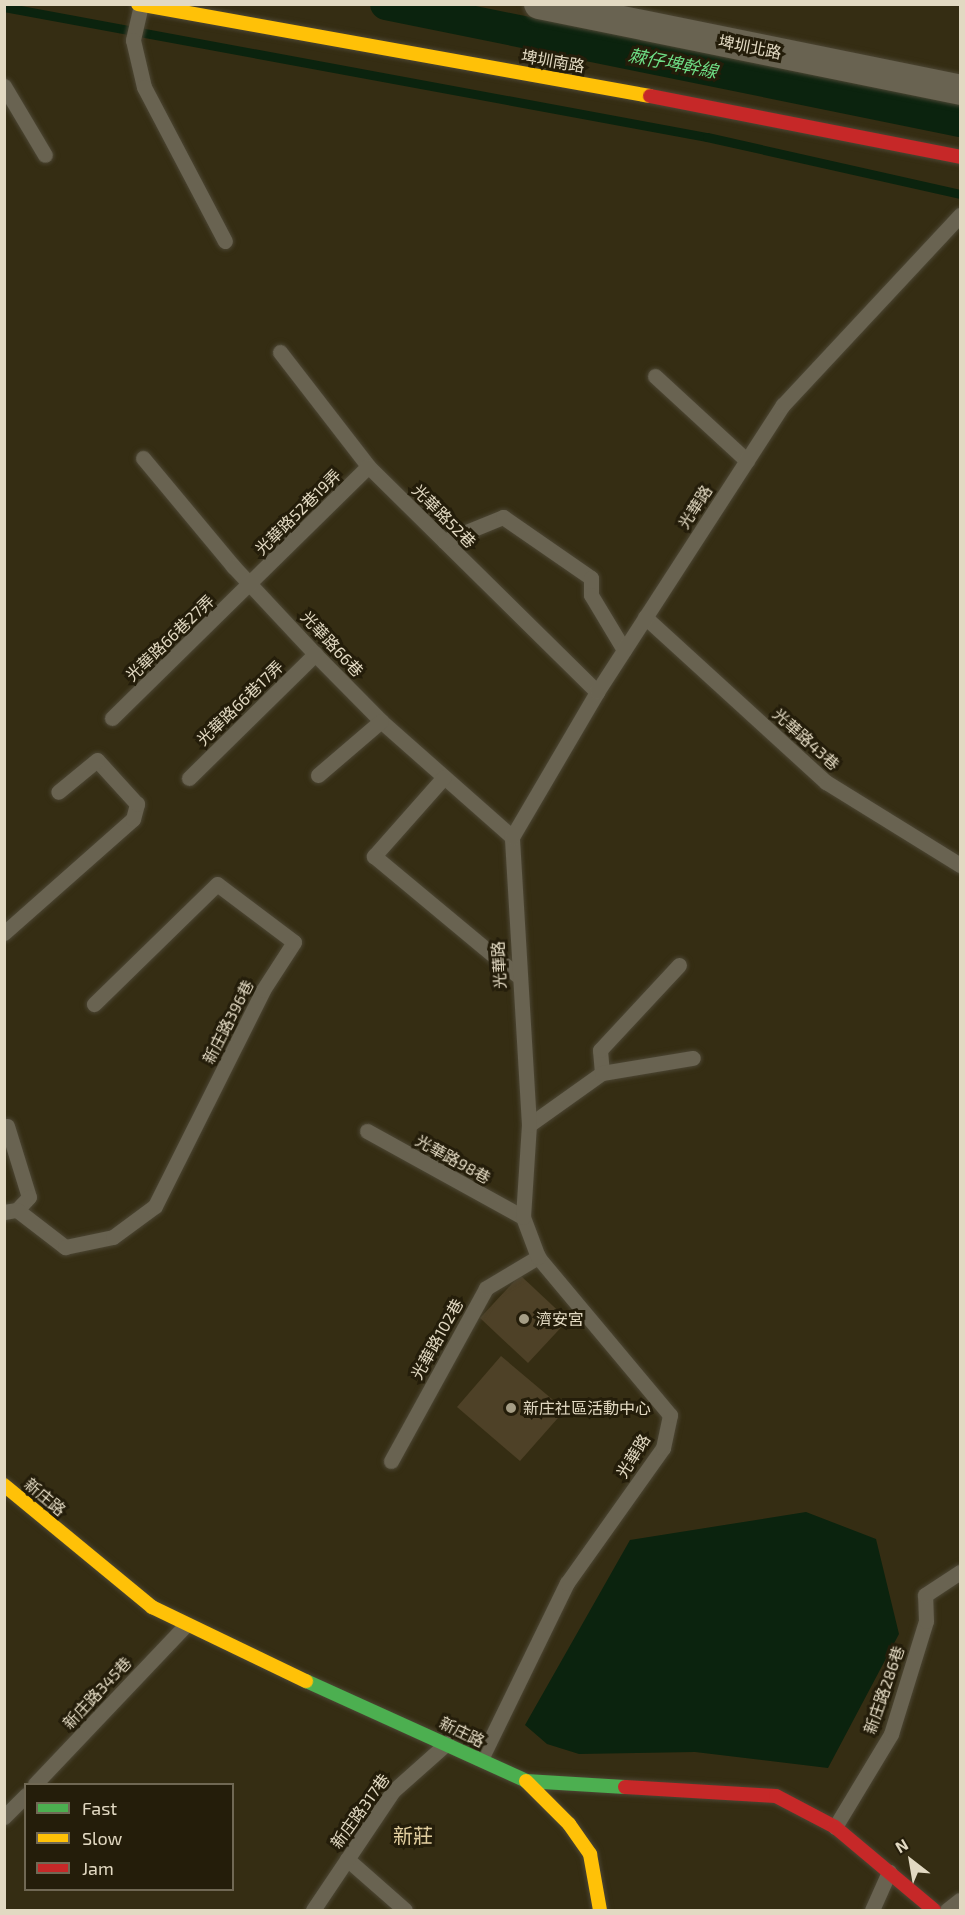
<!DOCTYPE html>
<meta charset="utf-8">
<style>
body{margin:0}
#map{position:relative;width:965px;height:1915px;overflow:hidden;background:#352d13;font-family:"Exo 2","Noto Sans TC",sans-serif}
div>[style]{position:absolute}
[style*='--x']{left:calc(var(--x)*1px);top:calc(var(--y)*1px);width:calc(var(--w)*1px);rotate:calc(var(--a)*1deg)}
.water>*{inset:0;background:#0b230e}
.stream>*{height:9px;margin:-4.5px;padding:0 4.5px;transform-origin:4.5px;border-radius:4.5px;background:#0b230e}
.canal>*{height:32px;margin:-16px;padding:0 16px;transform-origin:16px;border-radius:16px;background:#0b230e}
.building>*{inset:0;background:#4e4127}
.roads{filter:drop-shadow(0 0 2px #4c4634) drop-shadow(0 0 2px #4c4634)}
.lane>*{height:15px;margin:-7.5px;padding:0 7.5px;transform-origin:7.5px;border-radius:7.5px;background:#696351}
.street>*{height:30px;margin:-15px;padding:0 15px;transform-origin:15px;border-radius:15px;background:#696351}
.fast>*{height:14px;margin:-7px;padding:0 7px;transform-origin:7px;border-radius:7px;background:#4caf50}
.slow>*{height:14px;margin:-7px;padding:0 7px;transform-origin:7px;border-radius:7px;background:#ffc107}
.jam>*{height:14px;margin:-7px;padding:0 7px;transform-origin:7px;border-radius:7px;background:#c62828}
.dots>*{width:16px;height:16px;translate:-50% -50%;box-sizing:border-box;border:3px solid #241d0a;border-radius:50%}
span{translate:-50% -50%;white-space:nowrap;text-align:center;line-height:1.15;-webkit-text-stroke:6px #241d0a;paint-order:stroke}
.street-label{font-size:16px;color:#e2d9c2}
.poi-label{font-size:16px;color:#e2d9c2}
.left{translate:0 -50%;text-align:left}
.water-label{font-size:18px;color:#6edd85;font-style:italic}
.quarter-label{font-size:20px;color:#e2cfa0}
.frame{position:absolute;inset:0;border:6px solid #e2d9c2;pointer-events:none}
.legend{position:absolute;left:24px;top:1783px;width:210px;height:108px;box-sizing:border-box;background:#241d0a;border:2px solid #706854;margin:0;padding:8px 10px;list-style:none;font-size:18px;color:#e2d9c2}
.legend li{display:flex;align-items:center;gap:12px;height:30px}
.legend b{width:30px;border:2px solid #706854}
.north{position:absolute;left:881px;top:1831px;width:60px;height:60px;-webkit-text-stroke:4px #241d0a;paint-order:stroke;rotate:329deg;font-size:16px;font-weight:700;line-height:24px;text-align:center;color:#e2d9c2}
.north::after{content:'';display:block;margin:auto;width:21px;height:27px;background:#e2d9c2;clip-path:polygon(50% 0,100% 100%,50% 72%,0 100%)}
</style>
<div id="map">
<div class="water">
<div style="clip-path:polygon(806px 1512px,876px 1539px,899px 1634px,828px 1768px,695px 1752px,579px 1754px,547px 1744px,525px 1725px,630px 1540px)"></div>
</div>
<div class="stream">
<div style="--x:4;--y:7;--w:715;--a:10.48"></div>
<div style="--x:707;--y:137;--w:259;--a:12.7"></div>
</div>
<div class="canal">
<div style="--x:386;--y:4;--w:586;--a:11.52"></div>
</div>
<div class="building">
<div style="clip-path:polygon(520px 1275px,568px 1320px,528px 1363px,480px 1318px)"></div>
<div style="clip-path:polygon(501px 1356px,565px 1410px,520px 1461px,457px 1407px)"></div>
</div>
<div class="roads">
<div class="lane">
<div style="--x:141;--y:5;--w:36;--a:103"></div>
<div style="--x:133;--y:40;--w:48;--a:76.8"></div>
<div style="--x:144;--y:87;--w:174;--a:62.3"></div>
<div style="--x:4;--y:86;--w:80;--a:59.3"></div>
<div style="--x:280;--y:352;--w:144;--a:52.3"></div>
<div style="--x:368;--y:466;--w:322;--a:44.6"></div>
<div style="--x:655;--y:376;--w:125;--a:42.7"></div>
<div style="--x:143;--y:458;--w:141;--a:50.2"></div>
<div style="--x:233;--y:566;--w:120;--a:47"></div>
<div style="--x:315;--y:654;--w:94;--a:45.4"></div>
<div style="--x:381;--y:721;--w:175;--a:41.5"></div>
<div style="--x:444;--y:541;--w:64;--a:-22.1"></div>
<div style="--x:503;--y:517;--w:107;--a:34.7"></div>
<div style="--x:591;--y:578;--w:17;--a:90"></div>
<div style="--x:591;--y:595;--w:64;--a:59"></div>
<div style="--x:645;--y:617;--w:245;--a:42.4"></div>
<div style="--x:826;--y:782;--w:158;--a:31.8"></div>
<div style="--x:112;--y:718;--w:359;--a:-44.5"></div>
<div style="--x:318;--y:775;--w:83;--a:-40.6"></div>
<div style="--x:444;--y:777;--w:106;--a:131.5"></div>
<div style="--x:374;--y:856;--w:186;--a:39.8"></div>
<div style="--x:189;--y:778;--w:177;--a:-44.5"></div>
<div style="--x:4;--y:933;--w:172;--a:-41.5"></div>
<div style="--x:133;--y:819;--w:16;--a:-75"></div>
<div style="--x:137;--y:804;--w:59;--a:-132.3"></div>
<div style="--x:97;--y:760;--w:50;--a:140.6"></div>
<div style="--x:602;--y:1073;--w:23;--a:-95"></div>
<div style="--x:600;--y:1050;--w:116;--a:-47.1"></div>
<div style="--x:529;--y:1125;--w:90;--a:-35.5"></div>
<div style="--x:602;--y:1073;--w:92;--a:-9.4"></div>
<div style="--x:7;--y:1126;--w:74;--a:72.8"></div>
<div style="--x:29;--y:1197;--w:18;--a:133"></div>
<div style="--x:367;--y:1131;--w:178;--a:28.9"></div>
<div style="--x:4;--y:1212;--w:13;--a:-9"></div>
<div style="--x:17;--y:1210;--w:61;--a:37.6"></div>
<div style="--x:65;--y:1247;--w:49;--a:-11.8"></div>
<div style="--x:113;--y:1237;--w:52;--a:-36.4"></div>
<div style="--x:155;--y:1206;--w:241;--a:-63.4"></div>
<div style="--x:263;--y:990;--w:57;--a:-57.1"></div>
<div style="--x:294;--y:942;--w:96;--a:-143"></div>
<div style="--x:217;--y:884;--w:172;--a:135.7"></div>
<div style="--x:391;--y:1461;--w:197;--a:-61.2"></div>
<div style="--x:486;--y:1288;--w:61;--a:-30.8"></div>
<div style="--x:481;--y:1759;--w:196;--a:-64"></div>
<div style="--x:567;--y:1583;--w:166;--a:-54.6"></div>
<div style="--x:663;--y:1448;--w:34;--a:-78"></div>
<div style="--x:670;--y:1415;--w:206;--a:-129.9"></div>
<div style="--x:538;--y:1257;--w:43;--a:-110.6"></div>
<div style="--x:523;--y:1217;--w:92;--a:-86.3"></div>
<div style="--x:529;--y:1125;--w:289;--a:-93.4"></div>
<div style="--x:512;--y:837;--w:168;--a:-59.6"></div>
<div style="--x:597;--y:692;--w:342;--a:-57.1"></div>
<div style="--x:783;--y:405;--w:260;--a:-47"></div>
<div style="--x:35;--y:1784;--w:218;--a:-46.5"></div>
<div style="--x:4;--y:1817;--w:31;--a:-45"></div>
<div style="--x:835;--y:1827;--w:109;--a:-58.9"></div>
<div style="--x:891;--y:1734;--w:118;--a:-72.8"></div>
<div style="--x:926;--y:1621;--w:26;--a:-92"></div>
<div style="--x:925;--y:1595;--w:42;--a:-33.3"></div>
<div style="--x:347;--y:1859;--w:77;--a:41.3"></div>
<div style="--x:313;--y:1910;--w:143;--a:-56.1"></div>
<div style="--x:393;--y:1791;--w:72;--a:-41.6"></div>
<div style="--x:872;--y:1910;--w:42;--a:-65.9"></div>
<div style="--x:947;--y:1910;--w:16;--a:-38"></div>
</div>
<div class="street">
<div style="--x:539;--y:4;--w:430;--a:11.5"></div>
</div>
<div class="fast">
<div style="--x:306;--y:1681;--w:242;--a:24.4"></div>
<div style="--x:526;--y:1781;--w:99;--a:3.5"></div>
</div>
<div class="slow">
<div style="--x:138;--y:4;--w:520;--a:10.19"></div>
<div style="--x:4;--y:1485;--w:192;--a:39.5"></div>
<div style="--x:152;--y:1607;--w:171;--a:25.7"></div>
<div style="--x:526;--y:1781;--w:61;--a:45"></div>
<div style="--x:569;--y:1824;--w:37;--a:55"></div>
<div style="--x:590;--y:1854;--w:57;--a:79.9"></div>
</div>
<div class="jam">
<div style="--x:650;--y:96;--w:316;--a:11.1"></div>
<div style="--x:625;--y:1787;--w:151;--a:3.4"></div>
<div style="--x:776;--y:1796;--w:67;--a:27.7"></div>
<div style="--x:835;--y:1827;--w:129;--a:40"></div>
</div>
</div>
<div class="dots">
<div style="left:524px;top:1319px;background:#a59d85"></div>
<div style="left:511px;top:1408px;background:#a59d85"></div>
</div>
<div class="street-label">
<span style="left:750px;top:47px;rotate:11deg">埤圳北路</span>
<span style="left:553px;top:61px;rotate:10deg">埤圳南路</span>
<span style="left:695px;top:507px;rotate:-57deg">光華路</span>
<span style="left:298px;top:512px;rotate:-45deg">光華路52巷19弄</span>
<span style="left:444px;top:516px;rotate:45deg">光華路52巷</span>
<span style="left:170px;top:638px;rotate:-44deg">光華路66巷27弄</span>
<span style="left:332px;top:644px;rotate:47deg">光華路66巷</span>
<span style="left:240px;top:703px;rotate:-44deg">光華路66巷17弄</span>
<span style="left:806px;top:739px;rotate:42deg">光華路43巷</span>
<span style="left:499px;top:965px;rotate:-93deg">光華路</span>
<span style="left:228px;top:1022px;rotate:-63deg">新庄路396巷</span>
<span style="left:453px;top:1159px;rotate:29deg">光華路98巷</span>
<span style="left:437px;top:1339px;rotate:-61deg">光華路102巷</span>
<span style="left:633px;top:1456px;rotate:-58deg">光華路</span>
<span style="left:45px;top:1497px;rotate:40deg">新庄路</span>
<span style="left:884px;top:1690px;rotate:-71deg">新庄路286巷</span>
<span style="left:97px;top:1693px;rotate:-47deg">新庄路345巷</span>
<span style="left:462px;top:1732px;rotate:26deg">新庄路</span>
<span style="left:360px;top:1811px;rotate:-54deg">新庄路317巷</span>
</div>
<div class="poi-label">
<span class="left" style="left:536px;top:1319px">濟安宮</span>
<span class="left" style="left:523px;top:1408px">新庄社區活動中心</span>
</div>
<div class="water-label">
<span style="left:673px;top:63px;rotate:11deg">棘仔埤幹線</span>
</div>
<div class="quarter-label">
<span style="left:413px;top:1835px">新莊</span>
</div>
<div class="frame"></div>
<ul class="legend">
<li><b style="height:8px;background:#4caf50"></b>Fast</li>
<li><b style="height:8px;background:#ffc107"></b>Slow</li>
<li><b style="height:8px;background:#c62828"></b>Jam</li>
</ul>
<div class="north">N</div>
</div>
